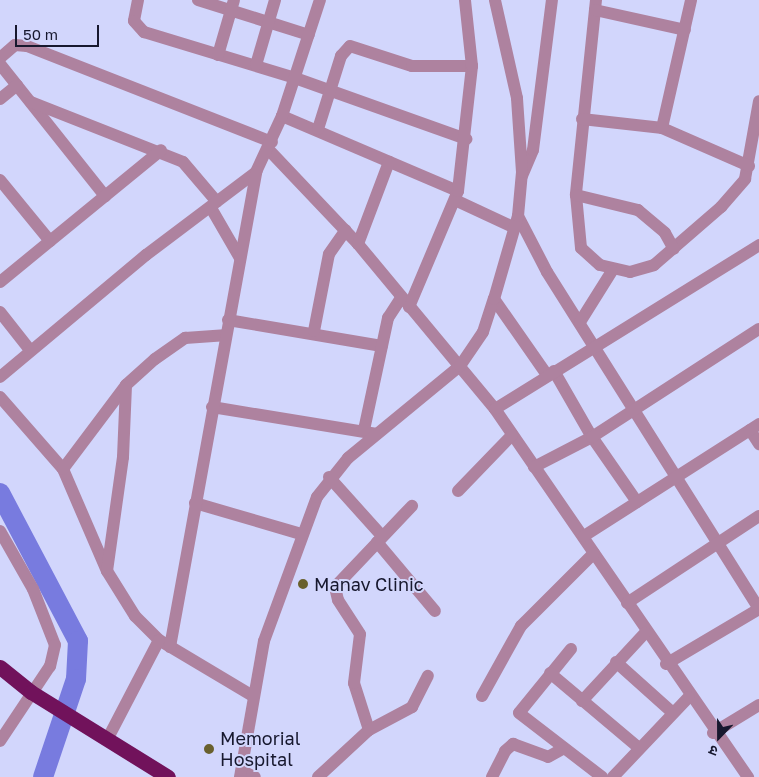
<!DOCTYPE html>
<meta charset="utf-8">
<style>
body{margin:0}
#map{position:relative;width:759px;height:777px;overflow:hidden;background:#d2d6fc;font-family:"Golos Text","Noto Sans Devanagari",sans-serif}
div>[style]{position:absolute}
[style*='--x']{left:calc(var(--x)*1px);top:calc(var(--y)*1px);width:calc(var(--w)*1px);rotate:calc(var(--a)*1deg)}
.river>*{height:20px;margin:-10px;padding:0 10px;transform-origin:10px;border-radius:10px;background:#787bdf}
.minor>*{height:12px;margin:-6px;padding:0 6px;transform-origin:6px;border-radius:6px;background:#ae829f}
.highway>*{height:15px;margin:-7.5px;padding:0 7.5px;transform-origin:7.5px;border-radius:7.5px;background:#71125b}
.dots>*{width:14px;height:14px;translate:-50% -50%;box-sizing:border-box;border:2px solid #d2d6fc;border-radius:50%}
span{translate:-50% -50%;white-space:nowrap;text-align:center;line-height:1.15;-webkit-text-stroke:4px #d2d6fc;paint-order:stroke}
.poi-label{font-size:18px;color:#17182e}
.left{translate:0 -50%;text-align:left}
.north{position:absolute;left:694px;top:712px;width:50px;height:50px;-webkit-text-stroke:4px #d2d6fc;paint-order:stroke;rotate:202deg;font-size:14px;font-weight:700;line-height:20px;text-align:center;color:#17182e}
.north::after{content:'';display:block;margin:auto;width:18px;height:22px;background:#17182e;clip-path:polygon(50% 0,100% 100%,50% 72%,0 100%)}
.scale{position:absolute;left:15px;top:25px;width:84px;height:22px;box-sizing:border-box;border:2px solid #17182e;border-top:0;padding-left:6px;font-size:15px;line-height:18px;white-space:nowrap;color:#17182e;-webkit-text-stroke:4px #d2d6fc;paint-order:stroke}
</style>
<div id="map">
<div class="river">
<div style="--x:0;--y:493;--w:167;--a:62.2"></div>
<div style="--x:78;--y:641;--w:38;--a:93"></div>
<div style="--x:76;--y:679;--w:103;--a:108.6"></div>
</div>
<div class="minor">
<div style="--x:138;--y:0;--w:21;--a:101"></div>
<div style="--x:134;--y:21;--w:15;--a:48"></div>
<div style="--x:144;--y:32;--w:158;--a:16.9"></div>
<div style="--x:295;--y:78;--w:182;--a:19.6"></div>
<div style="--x:198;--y:0;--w:116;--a:17.5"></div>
<div style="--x:596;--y:0;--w:196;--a:95.9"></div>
<div style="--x:576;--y:195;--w:53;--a:84.6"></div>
<div style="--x:581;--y:248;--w:25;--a:42"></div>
<div style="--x:600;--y:265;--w:31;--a:13"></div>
<div style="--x:630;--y:272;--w:25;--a:-16"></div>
<div style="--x:654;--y:265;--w:89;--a:-40.9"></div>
<div style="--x:721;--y:207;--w:37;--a:-49"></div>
<div style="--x:745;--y:179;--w:79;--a:-79.8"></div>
<div style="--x:595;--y:10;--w:92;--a:12.5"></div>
<div style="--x:218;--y:55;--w:57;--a:-73.8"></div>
<div style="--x:0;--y:58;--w:20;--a:-41"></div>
<div style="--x:15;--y:45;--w:12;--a:5"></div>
<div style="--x:27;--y:46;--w:263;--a:21.4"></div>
<div style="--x:0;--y:64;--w:169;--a:51.5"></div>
<div style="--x:256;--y:65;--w:68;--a:-73.7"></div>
<div style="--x:0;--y:99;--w:22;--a:-39"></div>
<div style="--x:31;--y:102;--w:163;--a:21.5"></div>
<div style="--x:183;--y:162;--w:52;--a:49.6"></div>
<div style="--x:282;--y:116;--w:191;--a:23.1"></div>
<div style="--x:582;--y:119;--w:81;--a:6.4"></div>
<div style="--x:662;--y:128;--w:95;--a:23.6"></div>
<div style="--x:662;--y:128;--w:131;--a:-77.2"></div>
<div style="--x:318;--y:129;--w:77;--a:-72.5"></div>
<div style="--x:341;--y:56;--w:13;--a:-48"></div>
<div style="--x:350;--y:46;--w:65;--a:17.9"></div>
<div style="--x:412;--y:66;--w:60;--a:0"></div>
<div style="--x:268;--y:149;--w:131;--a:46.5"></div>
<div style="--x:358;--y:244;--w:214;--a:50.3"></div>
<div style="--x:495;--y:409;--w:447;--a:55.5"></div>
<div style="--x:522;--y:176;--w:28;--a:-67"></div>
<div style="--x:533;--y:150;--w:151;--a:-82.8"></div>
<div style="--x:0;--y:180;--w:79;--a:50.7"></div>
<div style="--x:576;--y:195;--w:64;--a:13.6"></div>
<div style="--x:638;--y:210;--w:35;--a:40"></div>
<div style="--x:665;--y:233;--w:18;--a:61"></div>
<div style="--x:455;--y:200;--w:66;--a:25"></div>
<div style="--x:211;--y:208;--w:58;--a:59.9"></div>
<div style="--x:518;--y:216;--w:63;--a:62.6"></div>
<div style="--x:547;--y:272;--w:397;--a:57.8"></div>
<div style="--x:358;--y:244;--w:88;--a:-69.3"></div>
<div style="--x:0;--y:282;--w:208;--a:-39.3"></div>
<div style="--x:494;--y:299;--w:93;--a:55.1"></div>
<div style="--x:409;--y:307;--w:126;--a:-67.1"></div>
<div style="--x:458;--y:191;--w:126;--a:-83.6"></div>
<div style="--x:472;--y:66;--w:66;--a:-96.1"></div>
<div style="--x:0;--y:312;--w:48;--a:51.7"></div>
<div style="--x:228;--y:320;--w:156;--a:9.6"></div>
<div style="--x:580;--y:322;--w:60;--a:-57.9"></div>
<div style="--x:314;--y:331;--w:78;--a:-79"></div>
<div style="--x:329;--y:254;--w:29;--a:-55"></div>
<div style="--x:554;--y:371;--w:76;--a:60.1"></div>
<div style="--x:592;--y:437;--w:79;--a:55.3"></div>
<div style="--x:0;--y:377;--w:190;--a:-39.9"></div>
<div style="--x:146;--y:255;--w:138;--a:-37"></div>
<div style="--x:256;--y:172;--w:62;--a:-65.1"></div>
<div style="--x:282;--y:116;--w:122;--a:-71.9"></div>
<div style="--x:0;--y:397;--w:96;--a:48.8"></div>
<div style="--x:63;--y:469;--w:111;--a:66.7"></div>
<div style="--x:107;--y:571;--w:53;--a:58.1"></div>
<div style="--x:135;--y:616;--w:34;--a:45"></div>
<div style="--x:159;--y:640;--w:109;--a:30.8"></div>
<div style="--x:212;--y:407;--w:167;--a:9.3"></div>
<div style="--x:495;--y:409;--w:311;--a:-31.8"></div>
<div style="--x:364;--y:430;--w:115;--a:-77.9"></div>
<div style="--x:388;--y:318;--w:24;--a:-57"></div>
<div style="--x:750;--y:430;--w:17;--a:57"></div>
<div style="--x:534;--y:467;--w:65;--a:-27.3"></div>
<div style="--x:592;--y:437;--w:199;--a:-32.9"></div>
<div style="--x:63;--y:469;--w:105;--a:-53.1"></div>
<div style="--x:126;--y:385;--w:39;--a:-42"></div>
<div style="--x:155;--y:359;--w:37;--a:-35"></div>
<div style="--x:185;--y:338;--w:39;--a:-4"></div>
<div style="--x:329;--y:477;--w:79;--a:48.1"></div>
<div style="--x:458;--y:491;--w:78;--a:-46"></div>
<div style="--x:195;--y:503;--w:110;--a:16.3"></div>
<div style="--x:0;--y:531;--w:67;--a:60.4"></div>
<div style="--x:33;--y:589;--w:60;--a:68.6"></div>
<div style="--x:55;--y:645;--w:22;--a:103"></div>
<div style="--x:50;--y:666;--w:90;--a:123.7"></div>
<div style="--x:584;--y:536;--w:208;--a:-32.6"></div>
<div style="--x:377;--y:542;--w:90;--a:50"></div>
<div style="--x:107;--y:571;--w:115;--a:-82"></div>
<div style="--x:123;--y:457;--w:72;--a:-87.6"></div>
<div style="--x:627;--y:603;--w:158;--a:-33.4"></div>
<div style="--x:170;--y:647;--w:483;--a:-79.7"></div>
<div style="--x:571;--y:649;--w:82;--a:129.1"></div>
<div style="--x:519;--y:713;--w:105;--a:37.6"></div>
<div style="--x:616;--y:662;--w:76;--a:41.8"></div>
<div style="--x:666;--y:664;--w:108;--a:-30.6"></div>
<div style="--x:550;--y:673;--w:116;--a:40.1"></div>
<div style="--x:482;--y:696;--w:80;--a:-60.9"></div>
<div style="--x:521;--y:626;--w:103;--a:-45"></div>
<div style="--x:582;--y:701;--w:93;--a:-47.2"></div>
<div style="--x:369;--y:730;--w:49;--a:-107.7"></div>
<div style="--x:354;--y:683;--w:49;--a:-83"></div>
<div style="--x:360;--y:634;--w:40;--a:-122.9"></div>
<div style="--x:338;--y:600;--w:13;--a:-103"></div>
<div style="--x:335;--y:587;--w:112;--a:-46.5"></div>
<div style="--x:713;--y:733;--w:54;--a:-31.3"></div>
<div style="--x:108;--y:738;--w:110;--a:-62.5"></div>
<div style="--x:242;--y:771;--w:14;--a:25"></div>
<div style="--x:240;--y:777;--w:138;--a:-80"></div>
<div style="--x:264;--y:641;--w:153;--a:-69.8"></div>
<div style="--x:317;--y:497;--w:50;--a:-51.5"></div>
<div style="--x:348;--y:458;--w:145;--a:-39.4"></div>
<div style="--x:460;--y:366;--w:41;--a:-55.9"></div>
<div style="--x:483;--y:332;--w:35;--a:-72"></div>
<div style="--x:494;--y:299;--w:86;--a:-73.9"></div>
<div style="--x:518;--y:216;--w:44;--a:-84.8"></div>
<div style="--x:522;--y:172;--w:74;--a:-93.9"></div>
<div style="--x:517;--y:98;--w:100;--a:-102.7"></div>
<div style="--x:318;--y:777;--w:69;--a:-42.7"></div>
<div style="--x:369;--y:730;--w:49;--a:-28.1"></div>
<div style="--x:412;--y:707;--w:35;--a:-63"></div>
<div style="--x:492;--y:777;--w:29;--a:-63"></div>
<div style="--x:505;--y:751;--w:11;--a:-41"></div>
<div style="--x:513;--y:744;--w:37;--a:20"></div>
<div style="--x:548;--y:757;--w:18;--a:-29"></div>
<div style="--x:613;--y:777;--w:110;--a:-46.5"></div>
</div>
<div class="highway">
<div style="--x:0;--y:667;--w:40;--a:39"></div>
<div style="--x:31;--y:692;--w:161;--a:31.8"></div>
</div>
<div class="dots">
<div style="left:303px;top:584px;background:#69602d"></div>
<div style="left:209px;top:749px;background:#69602d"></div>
</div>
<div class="poi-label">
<span class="left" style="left:314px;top:584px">Manav Clinic</span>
<span class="left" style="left:220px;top:749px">Memorial<br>Hospital</span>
</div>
<div class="north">उ</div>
<div class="scale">50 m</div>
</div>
